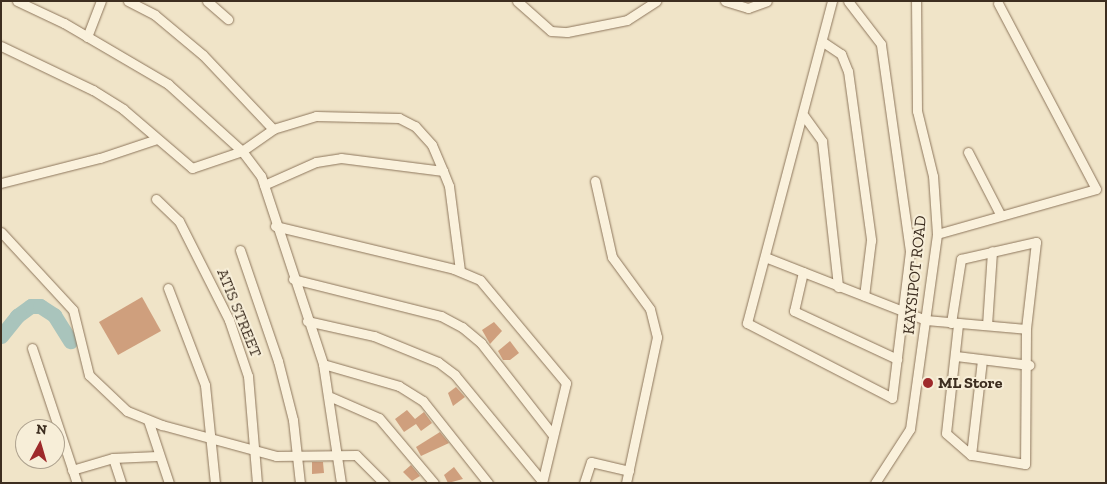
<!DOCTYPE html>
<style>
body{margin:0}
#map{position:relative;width:1107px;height:484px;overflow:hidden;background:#f0e4c8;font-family:"Zilla Slab",serif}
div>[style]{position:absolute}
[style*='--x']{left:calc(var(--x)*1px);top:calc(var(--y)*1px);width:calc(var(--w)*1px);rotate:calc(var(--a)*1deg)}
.river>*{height:15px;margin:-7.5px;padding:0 7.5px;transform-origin:7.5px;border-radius:7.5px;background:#a9c4bc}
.building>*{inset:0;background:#cf9f7d}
.roads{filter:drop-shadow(0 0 1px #8d765c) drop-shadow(0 0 1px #8d765c)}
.minor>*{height:9px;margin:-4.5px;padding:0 4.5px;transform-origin:4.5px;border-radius:4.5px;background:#faf1dc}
.dots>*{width:14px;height:14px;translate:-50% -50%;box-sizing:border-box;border:2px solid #f7eed8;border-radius:50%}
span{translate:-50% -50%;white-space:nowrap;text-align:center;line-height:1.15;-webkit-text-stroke:4px #f7eed8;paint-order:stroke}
.street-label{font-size:16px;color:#3d2e20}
.poi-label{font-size:16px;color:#3d2e20;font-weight:700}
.left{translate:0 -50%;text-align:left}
.frame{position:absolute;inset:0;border:2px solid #3d2e20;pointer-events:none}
.north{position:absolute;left:15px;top:419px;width:50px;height:50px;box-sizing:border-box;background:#f7eed8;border:1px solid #ada18e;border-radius:50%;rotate:6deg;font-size:14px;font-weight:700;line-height:20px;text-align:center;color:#3d2e20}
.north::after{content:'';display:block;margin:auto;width:18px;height:22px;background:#9e2a2b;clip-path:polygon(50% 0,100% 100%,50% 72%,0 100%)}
</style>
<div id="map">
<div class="river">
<div style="--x:1;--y:336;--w:26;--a:-51"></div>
<div style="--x:17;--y:316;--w:17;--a:-36"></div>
<div style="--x:31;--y:306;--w:9;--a:0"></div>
<div style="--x:40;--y:306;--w:17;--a:33"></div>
<div style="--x:54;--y:315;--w:31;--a:58"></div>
</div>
<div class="building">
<div style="clip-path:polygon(142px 297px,161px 331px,118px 355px,99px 322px)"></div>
<div style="clip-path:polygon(494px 322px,502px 331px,490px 344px,482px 330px)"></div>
<div style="clip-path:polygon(510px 341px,519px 353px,510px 360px,503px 360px,498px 351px)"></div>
<div style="clip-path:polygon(456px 387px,465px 397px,453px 406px,448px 393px)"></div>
<div style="clip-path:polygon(407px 410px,415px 419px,424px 412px,432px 423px,421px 431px,416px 424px,404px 432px,395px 419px)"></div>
<div style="clip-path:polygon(440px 432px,449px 443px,421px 456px,416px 447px)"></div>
<div style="clip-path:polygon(312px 462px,323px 462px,324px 473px,312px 474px)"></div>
<div style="clip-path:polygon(411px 465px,420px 476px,412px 481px,403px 472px)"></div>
<div style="clip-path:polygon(454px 467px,463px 479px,448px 483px,444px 475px)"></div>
</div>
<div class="roads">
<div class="minor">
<div style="--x:17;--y:1;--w:52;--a:25.1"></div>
<div style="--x:64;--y:23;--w:121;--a:30.4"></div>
<div style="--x:168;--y:84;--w:100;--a:42.2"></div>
<div style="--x:242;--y:151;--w:31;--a:53"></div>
<div style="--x:261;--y:176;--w:198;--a:71.7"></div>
<div style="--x:323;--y:364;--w:120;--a:81.4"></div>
<div style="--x:128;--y:1;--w:30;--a:27"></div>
<div style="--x:155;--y:15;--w:62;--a:39.8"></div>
<div style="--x:203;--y:55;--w:102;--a:46.6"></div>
<div style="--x:207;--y:1;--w:28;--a:41"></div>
<div style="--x:517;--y:1;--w:45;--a:41.4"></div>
<div style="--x:551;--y:31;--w:16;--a:4"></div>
<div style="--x:567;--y:32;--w:61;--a:-11.3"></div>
<div style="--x:627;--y:20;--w:35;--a:-33"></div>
<div style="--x:725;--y:1;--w:24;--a:17"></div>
<div style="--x:748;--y:8;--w:20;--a:-20"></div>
<div style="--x:832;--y:1;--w:333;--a:104.8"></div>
<div style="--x:747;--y:323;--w:163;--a:27.3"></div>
<div style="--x:892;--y:398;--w:148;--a:-83"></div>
<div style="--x:910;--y:251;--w:209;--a:-98"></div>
<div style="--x:881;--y:44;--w:54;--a:-127.5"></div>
<div style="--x:87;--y:37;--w:39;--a:-69"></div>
<div style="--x:823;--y:42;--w:22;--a:34"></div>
<div style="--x:841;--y:54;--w:18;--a:68"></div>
<div style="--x:848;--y:71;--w:171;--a:82.2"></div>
<div style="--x:871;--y:240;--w:56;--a:97.1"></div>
<div style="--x:1;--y:46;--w:102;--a:25.6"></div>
<div style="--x:93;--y:90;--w:36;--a:32"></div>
<div style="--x:123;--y:109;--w:91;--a:40.5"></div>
<div style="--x:192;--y:168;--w:53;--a:-18.8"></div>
<div style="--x:242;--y:151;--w:38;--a:-35"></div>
<div style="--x:273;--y:129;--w:45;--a:-16.8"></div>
<div style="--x:316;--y:116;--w:83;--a:1.4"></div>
<div style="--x:399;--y:118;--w:18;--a:27"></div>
<div style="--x:415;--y:126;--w:25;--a:48"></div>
<div style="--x:432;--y:145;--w:28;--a:67"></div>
<div style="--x:443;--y:171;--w:16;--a:68"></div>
<div style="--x:449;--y:186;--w:86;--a:82.6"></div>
<div style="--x:804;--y:116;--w:31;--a:54"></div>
<div style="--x:822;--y:141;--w:147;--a:83.7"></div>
<div style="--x:968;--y:152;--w:70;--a:62.7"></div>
<div style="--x:595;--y:181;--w:78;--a:77.4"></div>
<div style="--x:612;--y:257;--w:64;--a:53.8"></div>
<div style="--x:650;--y:309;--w:29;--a:76"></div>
<div style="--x:657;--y:337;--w:149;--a:102"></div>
<div style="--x:1;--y:183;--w:102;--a:-14.2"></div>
<div style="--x:100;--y:158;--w:60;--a:-18.4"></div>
<div style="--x:264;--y:185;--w:57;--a:-23.9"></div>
<div style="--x:316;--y:162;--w:25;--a:-9"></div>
<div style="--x:341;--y:158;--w:103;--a:7.3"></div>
<div style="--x:156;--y:199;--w:32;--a:44"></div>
<div style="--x:179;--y:221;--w:111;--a:63.2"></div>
<div style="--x:229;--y:320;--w:59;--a:71.3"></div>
<div style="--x:248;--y:376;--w:107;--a:85.2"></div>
<div style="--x:275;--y:226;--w:184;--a:13.5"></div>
<div style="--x:454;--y:269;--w:28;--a:23"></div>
<div style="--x:480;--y:280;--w:134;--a:50.1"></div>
<div style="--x:566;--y:383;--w:103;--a:103.5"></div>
<div style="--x:1;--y:232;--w:106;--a:47.3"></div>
<div style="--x:73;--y:310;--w:67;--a:76.2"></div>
<div style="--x:89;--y:375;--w:52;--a:43.5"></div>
<div style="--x:127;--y:411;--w:38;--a:22"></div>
<div style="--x:162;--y:425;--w:118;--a:15.2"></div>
<div style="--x:276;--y:456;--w:80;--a:-0.7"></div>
<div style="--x:356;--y:455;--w:40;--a:45"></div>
<div style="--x:937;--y:234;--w:165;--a:-15.8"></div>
<div style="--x:1096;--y:189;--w:210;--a:-117.8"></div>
<div style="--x:240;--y:250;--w:117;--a:71.1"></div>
<div style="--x:278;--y:361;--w:61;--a:75.7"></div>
<div style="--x:293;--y:420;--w:63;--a:83.7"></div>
<div style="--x:765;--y:257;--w:173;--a:21.4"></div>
<div style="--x:926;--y:320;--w:100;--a:5.1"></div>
<div style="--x:803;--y:272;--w:40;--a:103"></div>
<div style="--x:794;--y:311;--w:114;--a:25"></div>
<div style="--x:293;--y:279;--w:153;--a:14"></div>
<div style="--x:441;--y:316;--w:24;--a:28"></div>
<div style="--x:462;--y:327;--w:25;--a:40"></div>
<div style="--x:481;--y:343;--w:115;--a:52"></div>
<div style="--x:168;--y:288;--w:104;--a:69.1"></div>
<div style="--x:205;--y:385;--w:99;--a:84.2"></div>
<div style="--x:307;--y:321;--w:69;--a:12.6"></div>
<div style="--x:374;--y:336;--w:69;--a:22.1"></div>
<div style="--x:438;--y:362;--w:21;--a:37"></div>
<div style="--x:455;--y:375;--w:137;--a:50.6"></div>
<div style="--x:951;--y:323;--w:65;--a:-81.1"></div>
<div style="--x:961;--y:259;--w:77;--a:-12.8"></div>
<div style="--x:1036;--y:242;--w:88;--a:96.6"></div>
<div style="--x:1026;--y:329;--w:135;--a:90.4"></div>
<div style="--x:1025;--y:464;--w:55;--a:-170.5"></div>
<div style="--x:971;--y:455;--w:33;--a:-139"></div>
<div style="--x:946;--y:433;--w:110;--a:-83.7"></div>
<div style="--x:987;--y:325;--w:74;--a:-86.1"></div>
<div style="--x:32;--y:348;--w:142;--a:71.6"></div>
<div style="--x:956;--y:356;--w:74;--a:7"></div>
<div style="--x:323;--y:364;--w:79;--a:16.1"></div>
<div style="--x:399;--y:386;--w:28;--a:32"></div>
<div style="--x:423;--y:401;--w:105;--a:51.6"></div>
<div style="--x:331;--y:397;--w:52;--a:23.6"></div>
<div style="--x:379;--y:418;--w:85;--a:49.8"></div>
<div style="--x:148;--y:420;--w:66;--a:71.6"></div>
<div style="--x:971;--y:455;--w:96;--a:-83.4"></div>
<div style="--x:113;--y:458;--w:26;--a:72"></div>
<div style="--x:72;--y:470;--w:43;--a:-16.3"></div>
<div style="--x:113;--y:458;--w:44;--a:-2.6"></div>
<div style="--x:584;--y:483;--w:22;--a:-72"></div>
<div style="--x:591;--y:462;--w:39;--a:13"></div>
<div style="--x:875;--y:483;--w:64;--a:-57.1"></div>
<div style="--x:910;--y:429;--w:197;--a:-82.1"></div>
<div style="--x:937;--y:234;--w:58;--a:-93.9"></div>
<div style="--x:933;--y:176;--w:67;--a:-103.8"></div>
<div style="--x:917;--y:111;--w:110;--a:-90.5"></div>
</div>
</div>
<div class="dots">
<div style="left:928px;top:383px;background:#9e2a2b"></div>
</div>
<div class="street-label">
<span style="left:915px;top:275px;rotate:-84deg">KAYSIPOT ROAD</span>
<span style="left:239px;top:313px;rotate:68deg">ATIS STREET</span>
</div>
<div class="poi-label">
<span class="left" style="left:938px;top:383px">ML Store</span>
</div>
<div class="frame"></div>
<div class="north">N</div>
</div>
